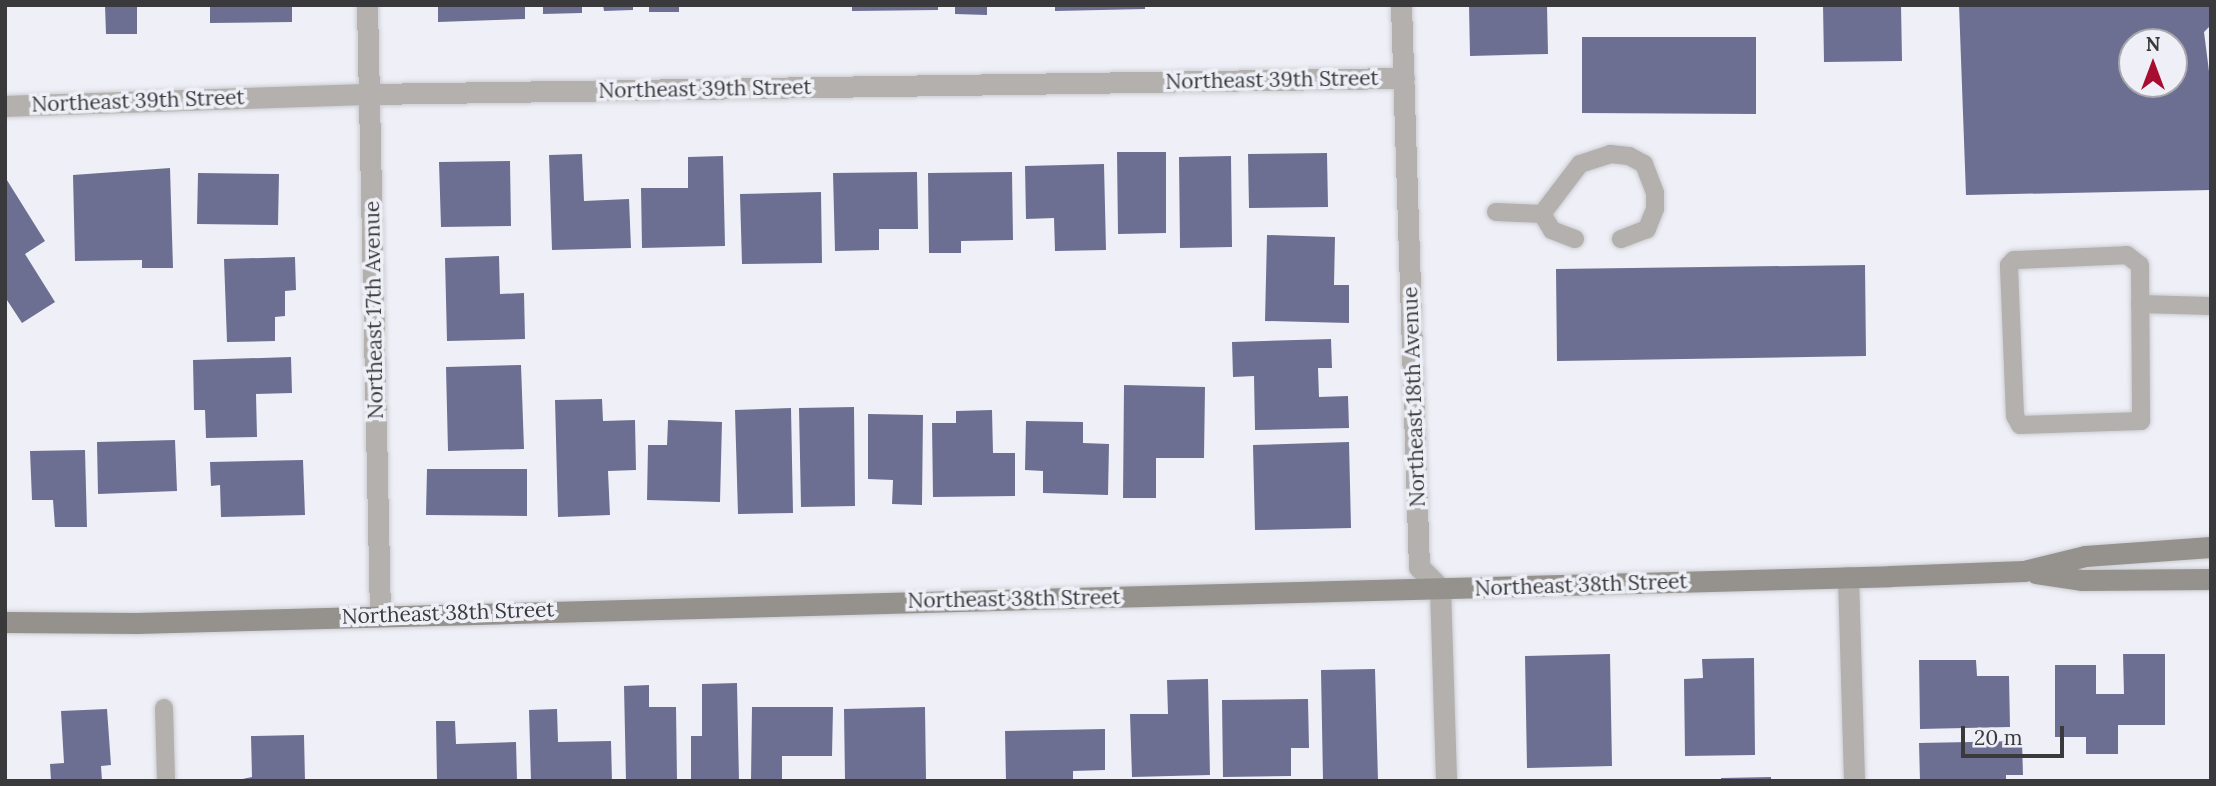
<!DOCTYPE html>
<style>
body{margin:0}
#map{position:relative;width:2216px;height:786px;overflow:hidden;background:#eff0f7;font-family:Lora,serif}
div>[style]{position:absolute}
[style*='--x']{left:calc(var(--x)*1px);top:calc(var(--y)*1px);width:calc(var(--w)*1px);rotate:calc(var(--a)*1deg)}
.building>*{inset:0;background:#6c6f91}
.roads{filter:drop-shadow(0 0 2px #cbccd2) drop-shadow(0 0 2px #cbccd2)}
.lane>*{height:18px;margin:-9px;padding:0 9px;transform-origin:9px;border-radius:9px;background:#b3b0ad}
.street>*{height:21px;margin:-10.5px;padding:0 10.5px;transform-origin:10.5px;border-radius:10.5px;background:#b3b0ad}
.secondary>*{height:21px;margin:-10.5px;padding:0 10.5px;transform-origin:10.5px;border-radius:10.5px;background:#95918d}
span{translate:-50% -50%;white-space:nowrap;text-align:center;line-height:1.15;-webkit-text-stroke:7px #eff0f7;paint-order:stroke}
.street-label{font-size:21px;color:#3a3a3d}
.frame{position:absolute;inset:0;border:7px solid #3a3a3d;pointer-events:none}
.north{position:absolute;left:2118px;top:28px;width:70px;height:70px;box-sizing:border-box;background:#eff0f7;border:2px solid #a7a7ad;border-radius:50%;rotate:0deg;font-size:19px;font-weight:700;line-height:28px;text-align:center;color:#3a3a3d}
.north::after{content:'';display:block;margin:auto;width:24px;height:32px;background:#a70d30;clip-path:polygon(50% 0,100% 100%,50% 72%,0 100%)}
.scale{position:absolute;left:1961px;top:726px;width:103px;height:32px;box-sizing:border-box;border:4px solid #3a3a3d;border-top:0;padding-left:9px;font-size:21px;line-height:24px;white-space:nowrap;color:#3a3a3d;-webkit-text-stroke:5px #eff0f7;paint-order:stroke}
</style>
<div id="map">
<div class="building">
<div style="clip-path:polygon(105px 5px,137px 5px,137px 34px,106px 34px)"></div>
<div style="clip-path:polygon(210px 5px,292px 5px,292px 22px,210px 23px)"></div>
<div style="clip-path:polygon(438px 5px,525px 5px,525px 19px,438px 22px)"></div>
<div style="clip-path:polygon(543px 5px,582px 5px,582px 13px,543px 14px)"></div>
<div style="clip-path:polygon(603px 5px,633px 5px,633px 10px,604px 11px)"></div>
<div style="clip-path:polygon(649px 5px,679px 5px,679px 12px,649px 12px)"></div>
<div style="clip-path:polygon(852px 5px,938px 5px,938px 10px,852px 11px)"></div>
<div style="clip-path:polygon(955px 5px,987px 5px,987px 15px,955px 14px)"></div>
<div style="clip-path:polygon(1055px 5px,1145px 5px,1145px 9px,1055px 11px)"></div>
<div style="clip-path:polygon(1469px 5px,1547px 5px,1548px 54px,1470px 56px)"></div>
<div style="clip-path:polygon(1823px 5px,1901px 5px,1902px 61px,1824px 62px)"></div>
<div style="clip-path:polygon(evenodd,1959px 5px,2211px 5px,2211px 25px,2204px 32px,2211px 87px,2211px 190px,1966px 195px,1959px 5px,2132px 42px,2174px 42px,2174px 84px,2132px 84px,2132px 42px)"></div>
<div style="clip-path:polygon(1582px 37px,1756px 37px,1756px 114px,1582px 113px)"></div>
<div style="clip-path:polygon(1117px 152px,1166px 152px,1166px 233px,1118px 234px)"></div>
<div style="clip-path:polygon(1327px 153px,1328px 207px,1249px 208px,1248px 154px)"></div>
<div style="clip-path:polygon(582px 154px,584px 201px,629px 199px,631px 248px,552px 250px,549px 155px)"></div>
<div style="clip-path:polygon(723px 156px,725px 246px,642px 248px,641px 188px,688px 188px,688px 157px)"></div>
<div style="clip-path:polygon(1231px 156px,1232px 247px,1180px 248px,1179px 157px)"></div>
<div style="clip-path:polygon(510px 161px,511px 226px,441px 227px,439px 162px)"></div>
<div style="clip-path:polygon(1104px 164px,1106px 250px,1055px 251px,1054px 218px,1026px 219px,1025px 166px)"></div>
<div style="clip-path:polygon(170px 168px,173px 268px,142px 268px,142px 260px,75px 261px,73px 175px)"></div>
<div style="clip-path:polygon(917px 172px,918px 229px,879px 229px,879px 250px,835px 251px,833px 173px)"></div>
<div style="clip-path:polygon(1012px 172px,1013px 240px,961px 241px,961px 253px,929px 253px,928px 173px)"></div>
<div style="clip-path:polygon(198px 173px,279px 174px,278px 225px,197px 224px)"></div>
<div style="clip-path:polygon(5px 177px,45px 241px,25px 254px,55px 302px,22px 323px,5px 297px)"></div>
<div style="clip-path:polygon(821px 192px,822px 263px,742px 264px,740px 194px)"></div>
<div style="clip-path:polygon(1267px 235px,1335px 237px,1334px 285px,1349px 285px,1349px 323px,1265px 321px)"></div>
<div style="clip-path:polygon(499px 256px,500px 294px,524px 293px,525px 339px,447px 341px,445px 258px)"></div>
<div style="clip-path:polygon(295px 257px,296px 290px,285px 291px,285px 316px,275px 317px,275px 341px,227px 342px,224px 259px)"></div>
<div style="clip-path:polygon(1865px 265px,1866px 356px,1557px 361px,1556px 269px)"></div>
<div style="clip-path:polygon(1331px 339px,1332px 368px,1318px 368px,1319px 397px,1348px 396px,1349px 428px,1255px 430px,1254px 376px,1233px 377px,1232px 342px)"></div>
<div style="clip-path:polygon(291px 357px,292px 393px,256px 394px,257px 437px,206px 438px,205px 410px,194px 410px,193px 360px)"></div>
<div style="clip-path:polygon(521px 365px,524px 449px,448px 451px,446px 367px)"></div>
<div style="clip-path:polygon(1124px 385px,1205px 387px,1204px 458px,1156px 458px,1156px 498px,1123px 498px)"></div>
<div style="clip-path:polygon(602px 399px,603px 421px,635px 420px,636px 470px,608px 471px,610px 515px,558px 517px,555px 400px)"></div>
<div style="clip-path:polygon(854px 407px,855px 506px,801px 507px,799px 408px)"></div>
<div style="clip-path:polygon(791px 408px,793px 513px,738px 514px,735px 410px)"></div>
<div style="clip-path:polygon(992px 410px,993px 453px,1015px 453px,1015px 496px,933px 497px,932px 423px,956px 423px,956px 411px)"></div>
<div style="clip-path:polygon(868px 414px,923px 415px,922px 505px,892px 504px,893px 480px,868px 479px)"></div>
<div style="clip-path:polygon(668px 420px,722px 422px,720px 502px,647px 500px,648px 445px,667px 445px)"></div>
<div style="clip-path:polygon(1026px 421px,1083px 422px,1083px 443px,1109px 444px,1108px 495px,1043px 493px,1043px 471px,1025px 470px)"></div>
<div style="clip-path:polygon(175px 440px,177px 491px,98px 494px,97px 442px)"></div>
<div style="clip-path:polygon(1349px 442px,1351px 528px,1255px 530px,1253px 445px)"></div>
<div style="clip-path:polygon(85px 450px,87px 527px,55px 527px,53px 500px,32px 500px,30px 451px)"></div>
<div style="clip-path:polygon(303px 460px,305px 515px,221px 517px,220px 485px,211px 486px,210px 462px)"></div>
<div style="clip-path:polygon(427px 469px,527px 469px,527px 516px,426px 515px)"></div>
<div style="clip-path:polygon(1610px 654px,1612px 766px,1527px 768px,1525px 656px)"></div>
<div style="clip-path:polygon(2123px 654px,2165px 654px,2165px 725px,2118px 725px,2118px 754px,2086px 754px,2086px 737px,2055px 737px,2055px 665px,2096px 665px,2096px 694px,2124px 694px)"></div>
<div style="clip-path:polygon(1754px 658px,1755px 755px,1685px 756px,1684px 679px,1703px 678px,1702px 659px)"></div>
<div style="clip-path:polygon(1919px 660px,1976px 660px,1977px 676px,2009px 676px,2010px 727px,1920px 729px)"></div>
<div style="clip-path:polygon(1375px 669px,1378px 781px,1323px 781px,1321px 670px)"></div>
<div style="clip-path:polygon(1208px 679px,1210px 775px,1132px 777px,1130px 714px,1168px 714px,1167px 680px)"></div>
<div style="clip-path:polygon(737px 683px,739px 781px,691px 781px,691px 736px,702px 736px,702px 684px)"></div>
<div style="clip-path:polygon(649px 685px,649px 707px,676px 707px,677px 781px,626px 781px,624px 686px)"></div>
<div style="clip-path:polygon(1308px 699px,1309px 748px,1291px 748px,1291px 776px,1223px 777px,1222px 700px)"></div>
<div style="clip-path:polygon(752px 707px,833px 707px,832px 756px,782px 756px,782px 781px,751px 781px)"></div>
<div style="clip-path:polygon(925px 707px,926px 779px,845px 780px,844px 709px)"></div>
<div style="clip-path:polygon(107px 709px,111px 765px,101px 766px,102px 781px,51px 781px,50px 764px,64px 763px,61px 711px)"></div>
<div style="clip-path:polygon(557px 709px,558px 742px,611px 741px,612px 781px,531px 781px,529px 710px)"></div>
<div style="clip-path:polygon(436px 721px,455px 721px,456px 744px,516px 742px,517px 781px,437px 781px)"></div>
<div style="clip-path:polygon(1105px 729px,1105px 770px,1073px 771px,1073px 781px,1006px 781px,1005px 731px)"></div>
<div style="clip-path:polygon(304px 735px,305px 781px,233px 781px,252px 777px,251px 736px)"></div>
<div style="clip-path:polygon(2022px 741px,2023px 775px,2006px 775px,2006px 781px,1920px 781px,1919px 743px)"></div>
<div style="clip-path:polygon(1771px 777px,1771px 781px,1721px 781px,1721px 778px)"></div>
</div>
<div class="roads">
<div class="lane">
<div style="--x:1496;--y:212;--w:46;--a:2.5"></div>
<div style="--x:1575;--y:239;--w:25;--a:-159"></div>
<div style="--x:1552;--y:230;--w:19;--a:-122"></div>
<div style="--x:1542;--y:214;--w:63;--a:-52.8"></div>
<div style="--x:1580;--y:164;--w:32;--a:-18"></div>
<div style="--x:1610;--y:154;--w:19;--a:6"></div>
<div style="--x:1629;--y:156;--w:17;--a:28"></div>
<div style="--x:1644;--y:164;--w:31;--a:69"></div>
<div style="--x:1655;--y:193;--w:16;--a:90"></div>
<div style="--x:1655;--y:209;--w:22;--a:112"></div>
<div style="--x:1647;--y:229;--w:28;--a:159"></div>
<div style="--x:2127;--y:255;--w:16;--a:38"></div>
<div style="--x:2140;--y:265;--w:156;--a:89.6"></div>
<div style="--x:2141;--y:421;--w:121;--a:178.1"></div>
<div style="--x:2020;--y:425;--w:10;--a:-119"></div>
<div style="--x:2015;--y:416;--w:151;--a:-92.3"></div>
<div style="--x:2009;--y:265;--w:7;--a:-45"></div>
<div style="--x:2014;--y:260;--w:113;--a:-2.5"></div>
<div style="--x:2140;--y:304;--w:71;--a:1.6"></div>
<div style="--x:164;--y:708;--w:73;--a:88.4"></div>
</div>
<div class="street">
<div style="--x:367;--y:5;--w:610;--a:88.78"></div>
<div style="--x:1401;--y:5;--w:562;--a:88.17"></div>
<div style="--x:1419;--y:567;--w:30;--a:45"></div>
<div style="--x:1440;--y:588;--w:193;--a:88.2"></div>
<div style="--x:5;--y:106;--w:365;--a:-1.9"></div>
<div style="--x:370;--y:94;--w:1034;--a:-0.89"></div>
<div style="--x:1848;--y:577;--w:204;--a:88.3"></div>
</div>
<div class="secondary">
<div style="--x:2036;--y:573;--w:47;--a:8.7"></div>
<div style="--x:2082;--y:580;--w:129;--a:-0.4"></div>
<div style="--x:5;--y:622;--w:131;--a:0.4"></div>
<div style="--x:136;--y:623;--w:1755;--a:-1.53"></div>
<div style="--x:1890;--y:576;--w:134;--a:-2.1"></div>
<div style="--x:2024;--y:571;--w:63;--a:-13.8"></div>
<div style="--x:2085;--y:556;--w:126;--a:-4.1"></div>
</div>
</div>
<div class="street-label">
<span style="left:1272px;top:80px;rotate:-1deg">Northeast 39th Street</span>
<span style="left:705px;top:89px;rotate:-1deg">Northeast 39th Street</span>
<span style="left:138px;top:101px;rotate:-2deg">Northeast 39th Street</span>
<span style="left:374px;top:310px;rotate:-91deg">Northeast 17th Avenue</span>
<span style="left:1414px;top:397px;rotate:-92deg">Northeast 18th Avenue</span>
<span style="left:1581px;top:585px;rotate:-2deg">Northeast 38th Street</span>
<span style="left:1014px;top:599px;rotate:-1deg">Northeast 38th Street</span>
<span style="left:448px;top:613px;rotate:-2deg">Northeast 38th Street</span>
</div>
<div class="frame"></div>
<div class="north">N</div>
<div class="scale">20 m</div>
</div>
